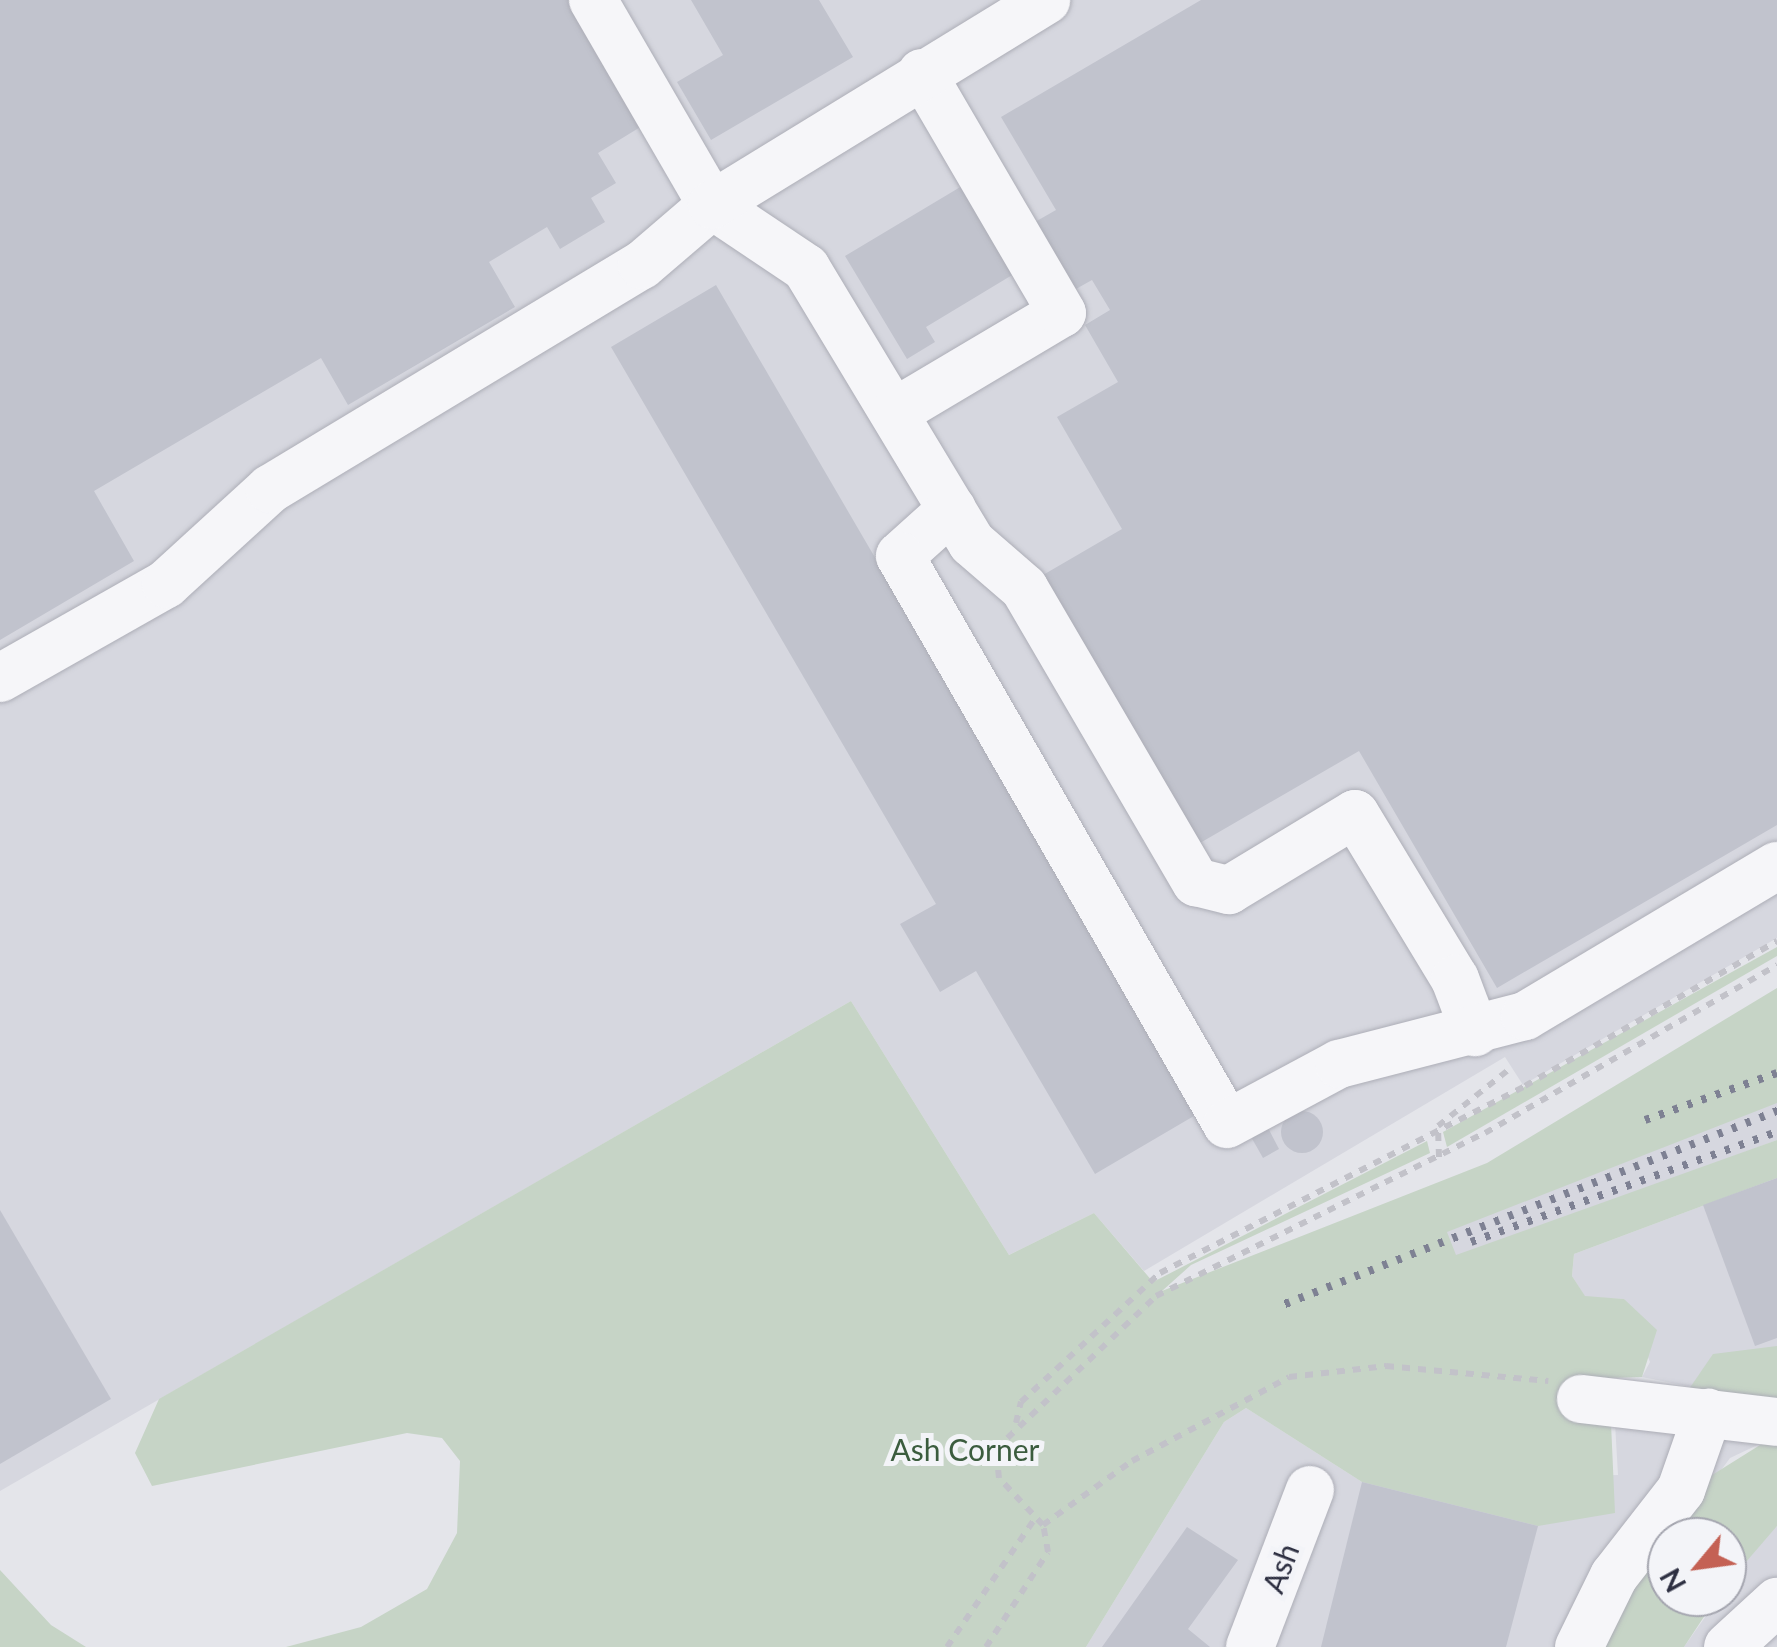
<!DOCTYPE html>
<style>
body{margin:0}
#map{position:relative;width:1777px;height:1647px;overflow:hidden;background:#e4e5ea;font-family:Lato,sans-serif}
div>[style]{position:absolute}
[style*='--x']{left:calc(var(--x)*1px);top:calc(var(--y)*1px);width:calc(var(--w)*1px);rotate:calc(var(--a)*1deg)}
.built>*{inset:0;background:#d6d7df}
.green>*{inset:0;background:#c6d4c6}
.building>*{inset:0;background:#c1c3cd}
.round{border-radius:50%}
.path>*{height:6px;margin-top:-3px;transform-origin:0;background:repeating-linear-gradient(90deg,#c2c2c9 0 8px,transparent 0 16px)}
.roads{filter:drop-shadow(0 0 2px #adaeb7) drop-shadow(0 0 2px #adaeb7)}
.minor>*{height:48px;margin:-24px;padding:0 24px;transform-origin:24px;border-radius:24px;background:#f6f6f9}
.rail>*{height:8px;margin-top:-4px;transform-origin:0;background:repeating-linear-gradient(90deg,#7e8193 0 5px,transparent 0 15px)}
span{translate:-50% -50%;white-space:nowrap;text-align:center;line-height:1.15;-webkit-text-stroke:10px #f3f4f8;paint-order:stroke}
.park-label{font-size:30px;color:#3b5c3e}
.street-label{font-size:30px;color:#2d2f41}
.north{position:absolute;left:1647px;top:1517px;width:100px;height:100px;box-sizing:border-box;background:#f3f4f8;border:2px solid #a4a5af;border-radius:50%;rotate:241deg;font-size:28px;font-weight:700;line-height:40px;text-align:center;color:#2d2f41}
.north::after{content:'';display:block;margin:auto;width:35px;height:45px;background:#c46154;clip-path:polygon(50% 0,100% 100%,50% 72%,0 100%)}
</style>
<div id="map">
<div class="built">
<div style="clip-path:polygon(0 0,1777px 0,1777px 938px,1523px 1085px,1505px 1057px,1144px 1271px,1094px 1213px,1009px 1255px,851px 1001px,0 1491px)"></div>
<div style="clip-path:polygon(1777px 1004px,1777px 1140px,1283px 1325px)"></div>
<div style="clip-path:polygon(1777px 1178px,1777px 1404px,1642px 1377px,1650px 1362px,1624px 1299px,1585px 1297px,1572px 1276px,1574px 1254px)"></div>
<div style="clip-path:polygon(1246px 1408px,1362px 1482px,1618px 1475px,1615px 1423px,1768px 1440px,1730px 1458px,1591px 1647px,1086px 1647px,1224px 1422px)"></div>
<div style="clip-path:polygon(1777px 1526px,1777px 1647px,1684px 1647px,1760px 1539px)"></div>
</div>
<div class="green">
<div style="clip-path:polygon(1777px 947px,1777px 956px,1447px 1147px,1443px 1132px)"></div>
<div style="clip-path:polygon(1777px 988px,1777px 1103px,1447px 1232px,1456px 1255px,1777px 1140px,1777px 1178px,1574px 1254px,1572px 1276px,1585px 1296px,1624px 1299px,1657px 1330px,1642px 1377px,1609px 1378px,1615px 1513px,1538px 1526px,1362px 1482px,1246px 1408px,1224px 1422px,1086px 1647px,286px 1647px,361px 1627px,427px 1589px,457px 1533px,460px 1461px,442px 1438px,407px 1433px,152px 1486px,135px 1453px,159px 1399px,851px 1001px,1009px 1255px,1094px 1213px,1153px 1282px,1427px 1141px,1430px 1153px,1191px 1265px,1162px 1291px,1487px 1163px)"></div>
<div style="clip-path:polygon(1777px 1346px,1777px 1404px,1689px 1389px,1713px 1354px)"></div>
<div style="clip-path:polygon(1768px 1440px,1777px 1443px,1777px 1526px,1727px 1584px,1727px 1537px,1667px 1537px,1667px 1597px,1717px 1597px,1684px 1647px,1591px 1647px,1693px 1487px)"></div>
<div style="clip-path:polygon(0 1570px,51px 1625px,86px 1647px,0 1647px)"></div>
</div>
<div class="building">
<div style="clip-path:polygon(0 0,568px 0,642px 126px,598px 153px,616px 183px,591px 198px,605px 222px,560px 249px,547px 227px,489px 262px,515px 307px,348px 405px,321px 358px,94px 491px,134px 561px,0 640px)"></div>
<div style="clip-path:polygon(691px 0,819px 0,853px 57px,711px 140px,677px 82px,723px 55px)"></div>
<div style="clip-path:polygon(1201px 0,1777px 0,1777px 825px,1497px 988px,1359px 751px,1200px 843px,1043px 575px,1122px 529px,1057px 417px,1118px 382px,1085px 325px,1110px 310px,1092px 280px,1067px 294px,1028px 226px,1056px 210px,1001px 117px)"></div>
<div style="clip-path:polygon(967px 183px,1019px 271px,926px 327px,935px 342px,907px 359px,845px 256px)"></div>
<div style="clip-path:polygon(716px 285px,1199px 1113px,1095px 1174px,976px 971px,940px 992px,900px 924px,936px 904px,611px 347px)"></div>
<div class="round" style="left:1281px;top:1111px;width:42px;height:42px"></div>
<div style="clip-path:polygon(1267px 1126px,1279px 1149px,1263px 1158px,1250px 1135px)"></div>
<div style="clip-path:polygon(1777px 1178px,1777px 1338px,1755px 1346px,1703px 1205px)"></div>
<div style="clip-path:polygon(0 1210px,111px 1399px,0 1464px)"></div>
<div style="clip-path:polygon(1362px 1482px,1538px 1526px,1506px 1647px,1321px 1647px)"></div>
<div style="clip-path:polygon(1187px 1527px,1238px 1560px,1188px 1629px,1210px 1647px,1102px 1647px)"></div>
</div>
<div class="path">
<div style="--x:1439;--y:1157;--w:31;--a:-92"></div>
<div style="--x:1438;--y:1126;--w:95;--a:-38.6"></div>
<div style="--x:1016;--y:1423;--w:22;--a:-77"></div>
<div style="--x:1021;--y:1402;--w:190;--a:-42.9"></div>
<div style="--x:1160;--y:1273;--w:410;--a:-27.1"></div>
<div style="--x:1525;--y:1086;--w:291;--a:-29.9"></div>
<div style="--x:1043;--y:1525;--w:110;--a:-35.7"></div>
<div style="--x:1132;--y:1461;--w:178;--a:-28.1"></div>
<div style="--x:1289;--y:1377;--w:98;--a:-6.5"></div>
<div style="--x:1386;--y:1366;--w:163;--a:5.3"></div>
<div style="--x:947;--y:1647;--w:158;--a:-55.6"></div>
<div style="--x:986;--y:1647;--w:113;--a:-56.9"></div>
<div style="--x:1048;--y:1552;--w:27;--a:-100"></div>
<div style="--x:1043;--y:1525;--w:64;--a:-133.1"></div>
<div style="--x:999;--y:1478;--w:29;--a:-96"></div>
<div style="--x:996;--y:1449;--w:221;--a:-43.7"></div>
<div style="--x:1156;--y:1296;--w:367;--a:-26.4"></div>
<div style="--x:1485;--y:1133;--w:337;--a:-29.9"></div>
</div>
<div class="roads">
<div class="minor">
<div style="--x:593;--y:0;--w:237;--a:59.9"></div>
<div style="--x:712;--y:205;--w:113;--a:33.8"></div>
<div style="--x:806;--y:268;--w:321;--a:58.9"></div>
<div style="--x:972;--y:543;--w:69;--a:40.9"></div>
<div style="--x:1024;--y:588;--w:341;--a:59.7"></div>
<div style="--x:1196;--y:882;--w:34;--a:14"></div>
<div style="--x:1229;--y:890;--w:147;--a:-31.1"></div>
<div style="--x:1355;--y:814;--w:193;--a:58.8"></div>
<div style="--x:1455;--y:979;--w:57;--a:69.3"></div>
<div style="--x:895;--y:412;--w:194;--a:-30.7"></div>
<div style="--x:1062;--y:313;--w:278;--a:-120.3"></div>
<div style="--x:952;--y:509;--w:70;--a:137.9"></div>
<div style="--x:900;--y:556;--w:655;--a:60.07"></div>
<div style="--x:1227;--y:1124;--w:127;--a:-28.2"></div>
<div style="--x:1339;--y:1064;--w:192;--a:-14.5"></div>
<div style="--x:1525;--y:1016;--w:293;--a:-30.8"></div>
<div style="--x:0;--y:678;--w:191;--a:-29.5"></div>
<div style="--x:166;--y:584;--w:141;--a:-42.4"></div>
<div style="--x:270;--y:489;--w:434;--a:-31.1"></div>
<div style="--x:642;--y:265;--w:92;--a:-40.6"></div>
<div style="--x:712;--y:205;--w:392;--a:-31.5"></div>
<div style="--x:1581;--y:1399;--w:197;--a:6.7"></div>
<div style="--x:1250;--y:1647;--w:168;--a:-69.1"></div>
<div style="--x:1579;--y:1647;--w:79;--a:-63.8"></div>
<div style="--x:1614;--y:1576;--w:109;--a:-52.1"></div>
<div style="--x:1681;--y:1490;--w:82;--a:-70.7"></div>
<div style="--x:1728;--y:1647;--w:67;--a:-42.6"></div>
</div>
</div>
<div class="rail">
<div style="--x:1645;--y:1120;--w:140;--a:-19.6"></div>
<div style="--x:1471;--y:1242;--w:325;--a:-19.8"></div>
<div style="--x:1285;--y:1304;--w:529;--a:-21.42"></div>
</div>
<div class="park-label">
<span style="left:965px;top:1449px">Ash Corner</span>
</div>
<div class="street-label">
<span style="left:1280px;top:1568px;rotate:-69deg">Ash</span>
</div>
<div class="north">N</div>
</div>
